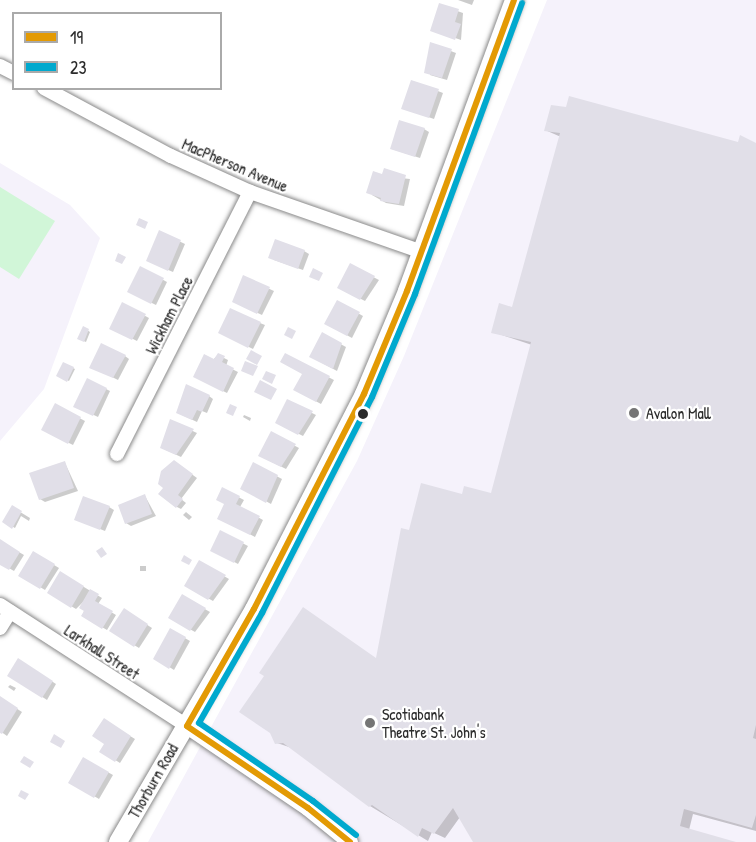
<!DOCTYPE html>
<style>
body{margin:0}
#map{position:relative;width:756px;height:842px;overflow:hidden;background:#fff;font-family:"Patrick Hand",sans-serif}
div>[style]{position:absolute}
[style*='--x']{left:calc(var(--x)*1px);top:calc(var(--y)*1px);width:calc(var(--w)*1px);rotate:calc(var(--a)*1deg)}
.built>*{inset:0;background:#f5f2fb}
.green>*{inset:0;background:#d1f6d8}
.shadow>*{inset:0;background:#0003}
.building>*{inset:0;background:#e1dfe8}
.roads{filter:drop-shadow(0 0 2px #8a8a8a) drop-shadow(0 0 2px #8a8a8a)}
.minor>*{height:14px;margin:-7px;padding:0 7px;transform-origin:7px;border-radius:7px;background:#fff}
.tertiary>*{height:16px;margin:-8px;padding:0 8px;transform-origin:8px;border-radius:8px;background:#fff}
.secondary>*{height:18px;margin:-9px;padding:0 9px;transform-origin:9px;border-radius:9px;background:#fff}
.bus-1>*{height:6px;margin:-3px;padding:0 3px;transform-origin:3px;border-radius:3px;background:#e39a04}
.bus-2>*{height:6px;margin:-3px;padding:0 3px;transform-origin:3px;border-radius:3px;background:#00a9ce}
.dots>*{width:16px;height:16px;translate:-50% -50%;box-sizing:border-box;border:3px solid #fff;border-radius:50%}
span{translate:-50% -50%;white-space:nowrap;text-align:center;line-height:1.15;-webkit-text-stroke:4.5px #fff;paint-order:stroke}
.street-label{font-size:16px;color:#2b2b2b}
.poi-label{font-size:16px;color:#2b2b2b}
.left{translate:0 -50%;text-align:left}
.legend{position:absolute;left:12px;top:12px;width:210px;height:78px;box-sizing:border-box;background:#fff;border:2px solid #aaa;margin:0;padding:8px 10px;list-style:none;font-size:18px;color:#2b2b2b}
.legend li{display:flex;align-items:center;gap:12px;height:30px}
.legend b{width:30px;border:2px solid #aaa}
</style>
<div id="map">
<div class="built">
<div style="clip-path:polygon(547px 0,756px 0,756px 842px,148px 842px,357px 461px,404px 356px)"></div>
<div style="clip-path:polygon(0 163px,70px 205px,100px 238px,44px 389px,0 441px)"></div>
</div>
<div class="green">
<div style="clip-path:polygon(0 187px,55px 221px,19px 279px,0 267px)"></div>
</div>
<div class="shadow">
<div style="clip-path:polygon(458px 0,474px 0,472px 5px)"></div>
<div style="clip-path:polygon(440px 5px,463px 13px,461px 40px,435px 31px)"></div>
<div style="clip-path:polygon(432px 44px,456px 53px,447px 80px,430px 75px)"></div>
<div style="clip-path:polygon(412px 81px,443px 93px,434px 119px,402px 108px)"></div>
<div style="clip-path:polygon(424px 129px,429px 132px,420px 158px,392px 149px)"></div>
<div style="clip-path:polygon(545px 130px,756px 144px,756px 831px,693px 814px,689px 830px,733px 842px,475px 842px,460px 817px,445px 838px,432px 832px,428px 841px,370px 806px,292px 748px,277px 743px,377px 659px,410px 532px,463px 496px,492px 495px,532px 345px,493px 332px,513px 308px,561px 137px)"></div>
<div style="clip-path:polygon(383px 176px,410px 179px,404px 206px,386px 203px,372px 195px)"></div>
<div style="clip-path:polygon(160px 232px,185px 244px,173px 272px,152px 263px)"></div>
<div style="clip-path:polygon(304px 251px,309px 254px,303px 270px,274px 260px)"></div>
<div style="clip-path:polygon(350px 265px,379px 280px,365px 301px,339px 288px)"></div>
<div style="clip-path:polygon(141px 268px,167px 282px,156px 305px,129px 292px)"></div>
<div style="clip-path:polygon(244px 277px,274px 291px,262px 315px,238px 304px)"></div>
<div style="clip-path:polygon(338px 302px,363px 316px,352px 338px,326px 324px)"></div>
<div style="clip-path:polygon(123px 304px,149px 318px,137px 341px,111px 328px)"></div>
<div style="clip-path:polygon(260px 323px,265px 325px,253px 349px,220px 333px)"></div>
<div style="clip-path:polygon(84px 328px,90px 332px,86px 342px,79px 339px)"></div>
<div style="clip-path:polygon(322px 334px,346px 347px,337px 371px,311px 357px)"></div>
<div style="clip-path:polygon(218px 355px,228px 360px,226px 366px,238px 372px,227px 393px,195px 377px)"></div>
<div style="clip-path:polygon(285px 355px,334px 380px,321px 404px,295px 390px,304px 373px)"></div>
<div style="clip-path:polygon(125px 356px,129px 359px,118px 380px,96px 369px)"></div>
<div style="clip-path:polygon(64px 364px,75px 369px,69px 381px,58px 376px)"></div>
<div style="clip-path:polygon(88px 380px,110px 391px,98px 417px,75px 406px)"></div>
<div style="clip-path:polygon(209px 396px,213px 399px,207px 413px,202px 411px,197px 422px,182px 415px)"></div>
<div style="clip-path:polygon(288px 401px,316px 415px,303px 436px,277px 423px)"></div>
<div style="clip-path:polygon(55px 405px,85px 421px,73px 445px,43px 430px)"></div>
<div style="clip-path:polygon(244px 415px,251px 418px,250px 421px,243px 417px)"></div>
<div style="clip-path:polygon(171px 421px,197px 433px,181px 457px,166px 450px)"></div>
<div style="clip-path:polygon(271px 433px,299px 448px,286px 469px,260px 456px)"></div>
<div style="clip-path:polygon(65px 463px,78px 491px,45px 502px,40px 499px)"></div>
<div style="clip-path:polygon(254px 464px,282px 479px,271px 504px,242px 488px)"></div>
<div style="clip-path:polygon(179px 465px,197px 478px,181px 499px,186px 503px,181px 509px,177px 507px)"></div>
<div style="clip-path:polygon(223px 489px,244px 500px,240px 507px,263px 520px,255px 537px,219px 518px,226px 504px)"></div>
<div style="clip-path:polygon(145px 496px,156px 516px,131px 526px,126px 523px)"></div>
<div style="clip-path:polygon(12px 507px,30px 518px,29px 521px,21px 516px,15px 528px,4px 522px)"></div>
<div style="clip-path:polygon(109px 507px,114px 510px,105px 531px,80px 521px)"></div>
<div style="clip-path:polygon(186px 512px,192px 517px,189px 520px,183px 515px)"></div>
<div style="clip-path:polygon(221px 532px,248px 546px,238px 564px,212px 550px)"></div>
<div style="clip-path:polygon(0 541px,24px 555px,14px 571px,0 563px)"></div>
<div style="clip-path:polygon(34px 553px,59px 568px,45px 590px,20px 575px)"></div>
<div style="clip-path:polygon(200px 562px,229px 579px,213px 601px,186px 586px)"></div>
<div style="clip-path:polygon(140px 566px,146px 566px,146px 571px,140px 571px)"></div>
<div style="clip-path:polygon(61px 573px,102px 598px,98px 604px,116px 615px,107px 630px,83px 616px,86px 599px,76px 609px,49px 593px)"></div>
<div style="clip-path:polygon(182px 596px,210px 612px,195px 632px,170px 618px)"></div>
<div style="clip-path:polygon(124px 610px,152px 628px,139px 648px,111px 631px)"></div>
<div style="clip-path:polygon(171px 630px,190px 641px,174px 670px,155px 658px)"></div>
<div style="clip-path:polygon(19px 660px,56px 684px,47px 700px,9px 675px)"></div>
<div style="clip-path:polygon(10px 685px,16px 688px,14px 691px,8px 687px)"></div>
<div style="clip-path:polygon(0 698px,22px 712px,7px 736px,0 731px)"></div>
<div style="clip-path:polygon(104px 720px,135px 739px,120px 763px,101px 751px,106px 743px)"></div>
<div style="clip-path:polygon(84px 759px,113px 775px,99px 799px,70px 782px)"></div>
</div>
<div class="building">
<div style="clip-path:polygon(439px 3px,459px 9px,455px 22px,461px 24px,455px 40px,430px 31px)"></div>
<div style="clip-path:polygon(430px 42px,452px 49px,442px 78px,424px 73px)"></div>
<div style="clip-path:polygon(411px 80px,439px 89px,429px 118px,401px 109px)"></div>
<div style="clip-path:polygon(569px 96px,738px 142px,740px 135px,756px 143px,756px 725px,753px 738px,756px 739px,756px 815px,752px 828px,684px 809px,680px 826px,736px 842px,473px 842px,453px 808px,434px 834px,422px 828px,418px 837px,372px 805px,369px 807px,283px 743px,275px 744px,270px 733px,239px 712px,264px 676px,259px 673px,303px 607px,376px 658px,401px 528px,409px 530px,421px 483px,462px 494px,464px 486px,491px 493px,531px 342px,491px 333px,499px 303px,512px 307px,560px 133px,544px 131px,551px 105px,566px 107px)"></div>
<div style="clip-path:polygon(399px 120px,425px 128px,415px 157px,390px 149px)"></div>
<div style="clip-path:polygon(384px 168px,406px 175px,399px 204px,380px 201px,381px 198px,366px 193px,373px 171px,382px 174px)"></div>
<div style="clip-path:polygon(139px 218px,148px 222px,145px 229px,136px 225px)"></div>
<div style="clip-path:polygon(159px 230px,181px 240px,168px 271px,146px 261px)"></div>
<div style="clip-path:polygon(275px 239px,305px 250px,298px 269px,268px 258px)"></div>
<div style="clip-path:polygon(118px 253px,126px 257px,122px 264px,115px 261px)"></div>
<div style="clip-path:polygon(350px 263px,375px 276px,360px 300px,337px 288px)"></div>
<div style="clip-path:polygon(140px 266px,164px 278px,151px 304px,127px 292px)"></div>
<div style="clip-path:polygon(313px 268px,323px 273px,319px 281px,309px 277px)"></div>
<div style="clip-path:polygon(243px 275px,270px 287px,257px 314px,232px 302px)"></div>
<div style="clip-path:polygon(337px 300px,360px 312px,347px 336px,324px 324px)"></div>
<div style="clip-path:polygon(122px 302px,146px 314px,132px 340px,109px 329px)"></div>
<div style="clip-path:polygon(230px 308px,261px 322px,248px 348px,218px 333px)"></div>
<div style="clip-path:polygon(83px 326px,89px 329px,84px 342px,77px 339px)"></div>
<div style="clip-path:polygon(288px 327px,296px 331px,292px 339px,284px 335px)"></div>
<div style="clip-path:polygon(322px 332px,342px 343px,333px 369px,309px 357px)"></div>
<div style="clip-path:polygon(101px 343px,126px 355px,113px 378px,89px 368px)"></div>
<div style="clip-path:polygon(251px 350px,262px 356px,257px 365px,246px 359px)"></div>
<div style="clip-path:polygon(218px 353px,225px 356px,222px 362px,234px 368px,223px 392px,193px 377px,204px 354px,214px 359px)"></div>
<div style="clip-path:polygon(285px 353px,330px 376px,316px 402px,293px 390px,302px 374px,280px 362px)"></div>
<div style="clip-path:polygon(245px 361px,258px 366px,253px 376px,241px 371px)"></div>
<div style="clip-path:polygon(63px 362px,74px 367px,67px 382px,56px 376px)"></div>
<div style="clip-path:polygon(266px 371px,276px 375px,272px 384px,262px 379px)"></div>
<div style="clip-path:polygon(87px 378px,107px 388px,93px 416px,73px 407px)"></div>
<div style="clip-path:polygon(260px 380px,277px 389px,271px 400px,254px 392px)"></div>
<div style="clip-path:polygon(186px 384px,210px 395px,202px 412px,197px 410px,192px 420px,176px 413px)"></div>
<div style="clip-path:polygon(287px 399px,313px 411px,298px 435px,275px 423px)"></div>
<div style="clip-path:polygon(55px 403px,81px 417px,68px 444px,41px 430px)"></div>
<div style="clip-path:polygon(230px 404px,237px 407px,233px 416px,226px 413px)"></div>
<div style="clip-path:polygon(170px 419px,194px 429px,176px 455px,160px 448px)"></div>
<div style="clip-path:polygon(271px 431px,296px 444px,281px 467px,258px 456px)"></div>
<div style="clip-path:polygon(174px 460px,193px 474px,178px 495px,183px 499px,176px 508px,158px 494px,163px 488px,158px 484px,161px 471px)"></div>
<div style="clip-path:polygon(65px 461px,74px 488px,39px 500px,29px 473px)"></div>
<div style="clip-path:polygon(253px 462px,278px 475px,266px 503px,240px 489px)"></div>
<div style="clip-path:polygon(222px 487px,240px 496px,236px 504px,260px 516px,250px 535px,217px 519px,224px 504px,216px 500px)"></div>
<div style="clip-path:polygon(145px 494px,152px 514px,125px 524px,118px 505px)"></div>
<div style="clip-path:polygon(83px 496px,110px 506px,100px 530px,74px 520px)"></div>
<div style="clip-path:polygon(12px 505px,22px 511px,12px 529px,2px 522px)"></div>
<div style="clip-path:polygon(220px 530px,244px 542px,234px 563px,210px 551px)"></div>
<div style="clip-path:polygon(0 539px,20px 552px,9px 570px,0 565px)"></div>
<div style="clip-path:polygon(102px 547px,107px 554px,101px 558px,96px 551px)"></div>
<div style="clip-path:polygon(33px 551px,55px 564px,40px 589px,18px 576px)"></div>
<div style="clip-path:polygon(184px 555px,192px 560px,189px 565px,181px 561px)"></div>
<div style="clip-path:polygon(199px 560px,226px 575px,208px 600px,184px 586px)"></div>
<div style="clip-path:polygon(60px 571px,84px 586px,71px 608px,47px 593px)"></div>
<div style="clip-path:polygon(90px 589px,99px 594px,95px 601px,113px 611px,102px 629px,81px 616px,84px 611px,79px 608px)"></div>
<div style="clip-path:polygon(182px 594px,206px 608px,190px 631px,168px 618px)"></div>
<div style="clip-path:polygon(124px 608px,148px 624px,134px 647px,109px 631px)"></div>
<div style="clip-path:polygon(170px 628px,186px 637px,169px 669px,153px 659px)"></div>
<div style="clip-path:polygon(18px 658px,53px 681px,42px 698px,7px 676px)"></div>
<div style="clip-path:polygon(0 696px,18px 708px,2px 734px,0 733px)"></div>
<div style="clip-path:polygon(104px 718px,131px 736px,115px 762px,99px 752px,104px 744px,92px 736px)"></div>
<div style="clip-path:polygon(54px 734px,65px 741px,61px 748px,50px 742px)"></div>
<div style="clip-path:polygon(24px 756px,34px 762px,30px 768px,20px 762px)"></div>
<div style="clip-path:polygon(83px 757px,109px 772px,94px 798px,68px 783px)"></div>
<div style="clip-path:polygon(21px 790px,29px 794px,25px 800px,18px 796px)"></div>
</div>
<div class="roads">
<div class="minor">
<div style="--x:0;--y:66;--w:16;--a:27"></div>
<div style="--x:44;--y:88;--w:144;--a:28.2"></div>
<div style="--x:171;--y:156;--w:87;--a:24.5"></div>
<div style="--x:250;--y:192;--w:182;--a:19.2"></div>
<div style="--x:117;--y:454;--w:294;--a:-63.1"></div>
<div style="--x:0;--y:605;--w:223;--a:32.9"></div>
<div style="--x:0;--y:628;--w:19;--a:-58"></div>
</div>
<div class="tertiary">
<div style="--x:187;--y:726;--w:146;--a:34.1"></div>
<div style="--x:308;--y:808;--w:54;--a:39"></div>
</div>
<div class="secondary">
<div style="--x:118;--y:842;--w:270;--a:-59.7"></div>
<div style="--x:254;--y:609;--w:242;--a:-62.9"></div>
<div style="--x:364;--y:394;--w:112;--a:-67.3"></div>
<div style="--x:407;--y:291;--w:310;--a:-69.8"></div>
</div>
</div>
<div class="bus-1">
<div style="--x:350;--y:842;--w:54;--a:-141"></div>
<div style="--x:308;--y:808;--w:146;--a:-145.9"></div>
<div style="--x:187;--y:726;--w:135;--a:-60.2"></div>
<div style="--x:254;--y:609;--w:242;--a:-62.9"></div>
<div style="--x:364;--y:394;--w:112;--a:-67.3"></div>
<div style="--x:407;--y:291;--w:310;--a:-69.8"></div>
</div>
<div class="bus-2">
<div style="--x:356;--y:835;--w:55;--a:-141.7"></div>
<div style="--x:313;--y:801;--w:138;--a:-145.6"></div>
<div style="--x:199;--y:723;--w:127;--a:-60.2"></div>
<div style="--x:262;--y:613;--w:242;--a:-63"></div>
<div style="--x:372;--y:397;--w:112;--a:-67.3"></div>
<div style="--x:415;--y:294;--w:310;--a:-69.8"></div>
</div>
<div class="dots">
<div style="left:634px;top:413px;background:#757575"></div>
<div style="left:363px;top:414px;background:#2b2b2b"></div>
<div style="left:370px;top:723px;background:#757575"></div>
</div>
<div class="street-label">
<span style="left:235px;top:165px;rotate:23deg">MacPherson Avenue</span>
<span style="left:169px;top:315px;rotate:-63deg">Wickham Place</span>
<span style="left:102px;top:652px;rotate:33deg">Larkhall Street</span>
<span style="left:153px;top:781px;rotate:-60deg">Thorburn Road</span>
</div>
<div class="poi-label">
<span class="left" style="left:646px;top:413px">Avalon Mall</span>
<span class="left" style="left:382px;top:723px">Scotiabank<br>Theatre St. John's</span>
</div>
<ul class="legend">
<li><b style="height:8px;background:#e39a04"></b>19</li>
<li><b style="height:8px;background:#00a9ce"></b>23</li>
</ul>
</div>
